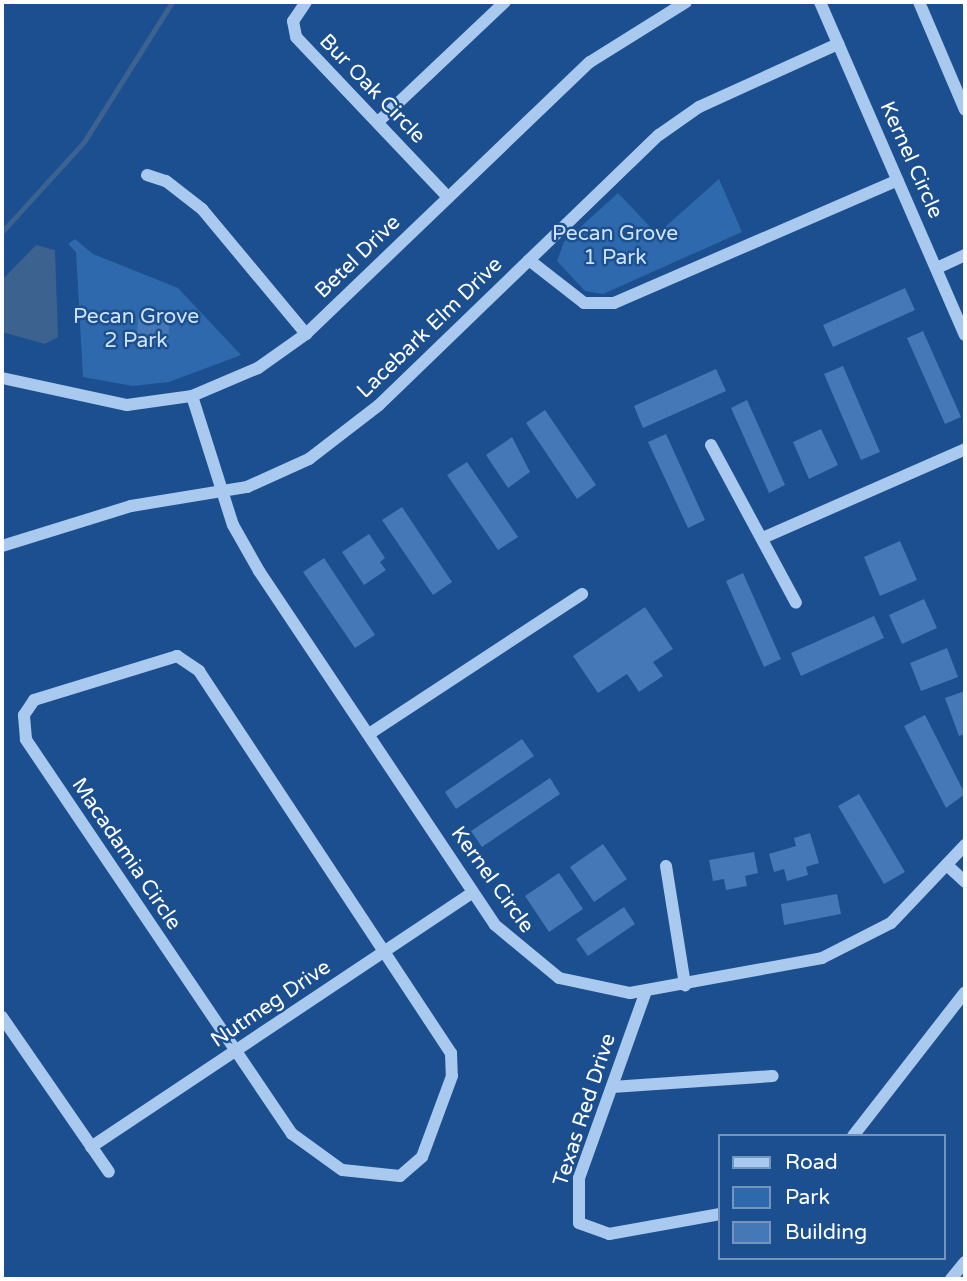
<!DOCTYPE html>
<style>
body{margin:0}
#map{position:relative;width:967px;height:1281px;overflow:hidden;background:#1b4f8f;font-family:"Varela Round",sans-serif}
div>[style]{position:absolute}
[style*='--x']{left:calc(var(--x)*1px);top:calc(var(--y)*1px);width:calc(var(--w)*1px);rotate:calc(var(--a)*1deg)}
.green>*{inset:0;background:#2e69ad}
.water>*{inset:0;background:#3c6290}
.stream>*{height:4.5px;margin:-2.25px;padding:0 2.25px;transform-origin:2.25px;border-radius:2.25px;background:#3c6290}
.building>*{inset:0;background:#4478b7}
.minor>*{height:12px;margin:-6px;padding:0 6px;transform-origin:6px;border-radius:6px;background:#a9c9ee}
span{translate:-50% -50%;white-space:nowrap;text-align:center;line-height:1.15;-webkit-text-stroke:5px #1b4f8f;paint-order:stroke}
.street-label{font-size:21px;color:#fff}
.park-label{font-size:21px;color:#cfe3fa}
.frame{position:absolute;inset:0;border:4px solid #fff;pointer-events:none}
.legend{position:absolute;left:718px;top:1134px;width:228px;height:126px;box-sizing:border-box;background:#1b4f8f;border:2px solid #7695bc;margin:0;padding:9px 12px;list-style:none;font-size:21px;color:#fff}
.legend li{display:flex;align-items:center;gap:14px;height:35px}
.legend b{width:35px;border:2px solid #7695bc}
</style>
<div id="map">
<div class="green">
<div style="clip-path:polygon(719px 179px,742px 232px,603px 294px,585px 291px,557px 261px,564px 242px,618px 193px,657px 234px)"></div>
<div style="clip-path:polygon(75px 239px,93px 254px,178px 288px,241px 355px,169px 382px,133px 386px,83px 377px,76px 252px,68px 244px)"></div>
</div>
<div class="water">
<div style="clip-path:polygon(36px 245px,55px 250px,58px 337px,45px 344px,2px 332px,2px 280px)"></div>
</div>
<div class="stream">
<div style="--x:2;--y:232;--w:122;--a:-47.7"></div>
<div style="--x:84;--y:142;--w:165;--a:-57.8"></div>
</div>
<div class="building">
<div style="clip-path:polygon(905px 288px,915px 310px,833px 347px,823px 325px)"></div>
<div style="clip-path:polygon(139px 311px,170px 314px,168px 345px,136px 342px)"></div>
<div style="clip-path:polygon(923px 331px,961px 417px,945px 424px,907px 338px)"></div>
<div style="clip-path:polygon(843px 366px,880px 452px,861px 460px,824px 374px)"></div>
<div style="clip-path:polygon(716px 369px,726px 391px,643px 428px,634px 406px)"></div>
<div style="clip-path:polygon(747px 400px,785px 485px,769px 493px,731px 408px)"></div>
<div style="clip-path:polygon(545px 410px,596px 485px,577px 499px,526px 423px)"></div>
<div style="clip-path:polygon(821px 429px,838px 465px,809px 479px,793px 442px)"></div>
<div style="clip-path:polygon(666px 434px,705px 520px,688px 528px,648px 442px)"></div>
<div style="clip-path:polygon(512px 437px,530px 472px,508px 488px,486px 455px)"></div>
<div style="clip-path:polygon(467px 462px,518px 537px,498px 550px,447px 475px)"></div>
<div style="clip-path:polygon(402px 507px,452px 582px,433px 595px,382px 520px)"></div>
<div style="clip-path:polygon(369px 534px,385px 558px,380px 562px,386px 570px,364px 585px,342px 552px)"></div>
<div style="clip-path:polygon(900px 541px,917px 580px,880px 596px,864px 557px)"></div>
<div style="clip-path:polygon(324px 558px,375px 635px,355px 648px,303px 572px)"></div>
<div style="clip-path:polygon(743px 573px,781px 659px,764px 667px,726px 581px)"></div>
<div style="clip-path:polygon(924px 599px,937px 628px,902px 644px,889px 615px)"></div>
<div style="clip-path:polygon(645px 607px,673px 649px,653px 662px,663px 676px,639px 692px,627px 674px,598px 693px,573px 656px)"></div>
<div style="clip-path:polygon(874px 616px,884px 638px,801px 676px,791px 653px)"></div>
<div style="clip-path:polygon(947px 648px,958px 677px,921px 691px,910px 663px)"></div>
<div style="clip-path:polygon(965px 691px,965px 734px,959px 736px,945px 698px)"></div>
<div style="clip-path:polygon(925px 715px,965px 794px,946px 808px,904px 726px)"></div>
<div style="clip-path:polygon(522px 739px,534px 756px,456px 809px,445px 792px)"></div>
<div style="clip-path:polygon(550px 778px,560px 794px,482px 847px,471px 831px)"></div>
<div style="clip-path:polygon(859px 794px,905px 872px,884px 884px,838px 806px)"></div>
<div style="clip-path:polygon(810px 833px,819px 863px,806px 867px,808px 875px,787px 881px,784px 869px,774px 872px,769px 854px,796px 846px,794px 838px)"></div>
<div style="clip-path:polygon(603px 844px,627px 879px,594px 902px,570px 867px)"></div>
<div style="clip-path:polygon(754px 852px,758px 873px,745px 876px,747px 886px,726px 890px,724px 879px,713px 881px,709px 860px)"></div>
<div style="clip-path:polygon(559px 873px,583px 909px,549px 932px,525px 896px)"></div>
<div style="clip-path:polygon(837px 894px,841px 914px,784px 925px,781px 904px)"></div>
<div style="clip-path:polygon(624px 907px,635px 924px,588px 956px,576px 939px)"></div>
</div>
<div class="minor">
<div style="--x:306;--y:2;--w:23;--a:124"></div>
<div style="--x:293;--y:21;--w:16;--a:79"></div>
<div style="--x:296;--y:37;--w:221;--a:46.5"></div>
<div style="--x:820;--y:2;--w:363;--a:66.5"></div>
<div style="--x:919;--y:2;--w:117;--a:66.9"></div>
<div style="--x:378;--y:122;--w:175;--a:-43.4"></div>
<div style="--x:147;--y:175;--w:20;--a:18"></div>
<div style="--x:166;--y:181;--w:46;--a:37.9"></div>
<div style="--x:202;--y:209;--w:163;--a:50.2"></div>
<div style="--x:529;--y:260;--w:70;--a:38"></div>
<div style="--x:584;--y:303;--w:30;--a:0"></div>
<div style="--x:614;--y:303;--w:309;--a:-23.4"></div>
<div style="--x:937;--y:268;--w:31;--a:-25"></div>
<div style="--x:2;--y:378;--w:128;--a:12.2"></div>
<div style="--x:127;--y:405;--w:66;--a:-7.9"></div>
<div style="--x:192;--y:396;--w:72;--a:-23"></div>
<div style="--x:258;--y:368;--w:59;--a:-35.3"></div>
<div style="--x:306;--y:334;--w:393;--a:-43.8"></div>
<div style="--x:590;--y:62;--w:113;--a:-32"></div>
<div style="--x:192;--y:396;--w:135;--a:72.4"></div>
<div style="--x:233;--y:525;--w:53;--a:60.5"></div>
<div style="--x:259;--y:571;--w:425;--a:56.3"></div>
<div style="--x:495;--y:925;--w:83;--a:39.6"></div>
<div style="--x:559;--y:978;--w:73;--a:11.9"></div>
<div style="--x:630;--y:993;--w:195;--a:-10.3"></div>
<div style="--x:822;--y:958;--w:77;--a:-26.9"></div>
<div style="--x:891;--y:923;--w:108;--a:-46.5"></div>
<div style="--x:711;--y:445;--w:179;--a:61.7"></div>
<div style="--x:765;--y:537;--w:219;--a:-23.7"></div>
<div style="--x:2;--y:546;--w:135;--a:-17.2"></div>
<div style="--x:131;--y:506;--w:118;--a:-9.3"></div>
<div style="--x:247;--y:487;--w:68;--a:-24.3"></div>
<div style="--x:309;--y:459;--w:88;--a:-37.6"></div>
<div style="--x:379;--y:405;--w:389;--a:-44"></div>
<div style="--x:659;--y:135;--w:49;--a:-35"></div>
<div style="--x:699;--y:107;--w:153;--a:-24.4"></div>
<div style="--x:177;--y:656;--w:27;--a:34"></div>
<div style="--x:199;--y:671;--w:458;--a:56.6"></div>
<div style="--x:451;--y:1053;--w:23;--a:88"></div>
<div style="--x:452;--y:1076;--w:86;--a:110.3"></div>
<div style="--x:422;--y:1157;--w:29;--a:139"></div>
<div style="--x:400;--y:1176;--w:58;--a:-174.1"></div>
<div style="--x:342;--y:1170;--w:62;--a:-144.2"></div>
<div style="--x:292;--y:1134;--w:476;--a:-124"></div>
<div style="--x:26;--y:739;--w:24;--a:-95"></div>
<div style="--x:24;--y:715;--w:18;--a:-56"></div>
<div style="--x:34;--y:700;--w:150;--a:-17.1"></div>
<div style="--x:369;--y:734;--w:255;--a:-33.3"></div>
<div style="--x:666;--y:866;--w:121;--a:80.9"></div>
<div style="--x:948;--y:866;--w:23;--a:43"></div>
<div style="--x:646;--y:991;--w:199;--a:109.7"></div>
<div style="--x:579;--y:1178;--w:45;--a:90"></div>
<div style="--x:579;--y:1223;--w:32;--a:20"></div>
<div style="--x:609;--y:1234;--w:113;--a:-10.2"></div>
<div style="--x:2;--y:1017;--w:188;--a:55.4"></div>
<div style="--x:612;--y:1087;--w:161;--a:-3.9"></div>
<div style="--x:853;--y:1136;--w:182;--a:-52.1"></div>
<div style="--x:91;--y:1147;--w:458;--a:-33.7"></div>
<div style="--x:951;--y:1279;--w:22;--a:-51"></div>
</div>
<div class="street-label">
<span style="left:372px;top:89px;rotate:46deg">Bur Oak Circle</span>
<span style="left:911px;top:160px;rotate:66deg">Kernel Circle</span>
<span style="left:358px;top:257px;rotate:-44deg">Betel Drive</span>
<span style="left:430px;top:328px;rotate:-44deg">Lacebark Elm Drive</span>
<span style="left:126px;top:854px;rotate:56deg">Macadamia Circle</span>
<span style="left:492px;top:880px;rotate:54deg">Kernel Circle</span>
<span style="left:271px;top:1004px;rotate:-34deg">Nutmeg Drive</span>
<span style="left:585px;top:1110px;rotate:-72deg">Texas Red Drive</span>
</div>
<div class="park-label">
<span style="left:615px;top:246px">Pecan Grove<br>1 Park</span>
<span style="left:136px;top:329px">Pecan Grove<br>2 Park</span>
</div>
<div class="frame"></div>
<ul class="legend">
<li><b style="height:9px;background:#a9c9ee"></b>Road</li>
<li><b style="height:19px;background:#2e69ad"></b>Park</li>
<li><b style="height:19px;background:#4478b7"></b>Building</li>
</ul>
</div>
